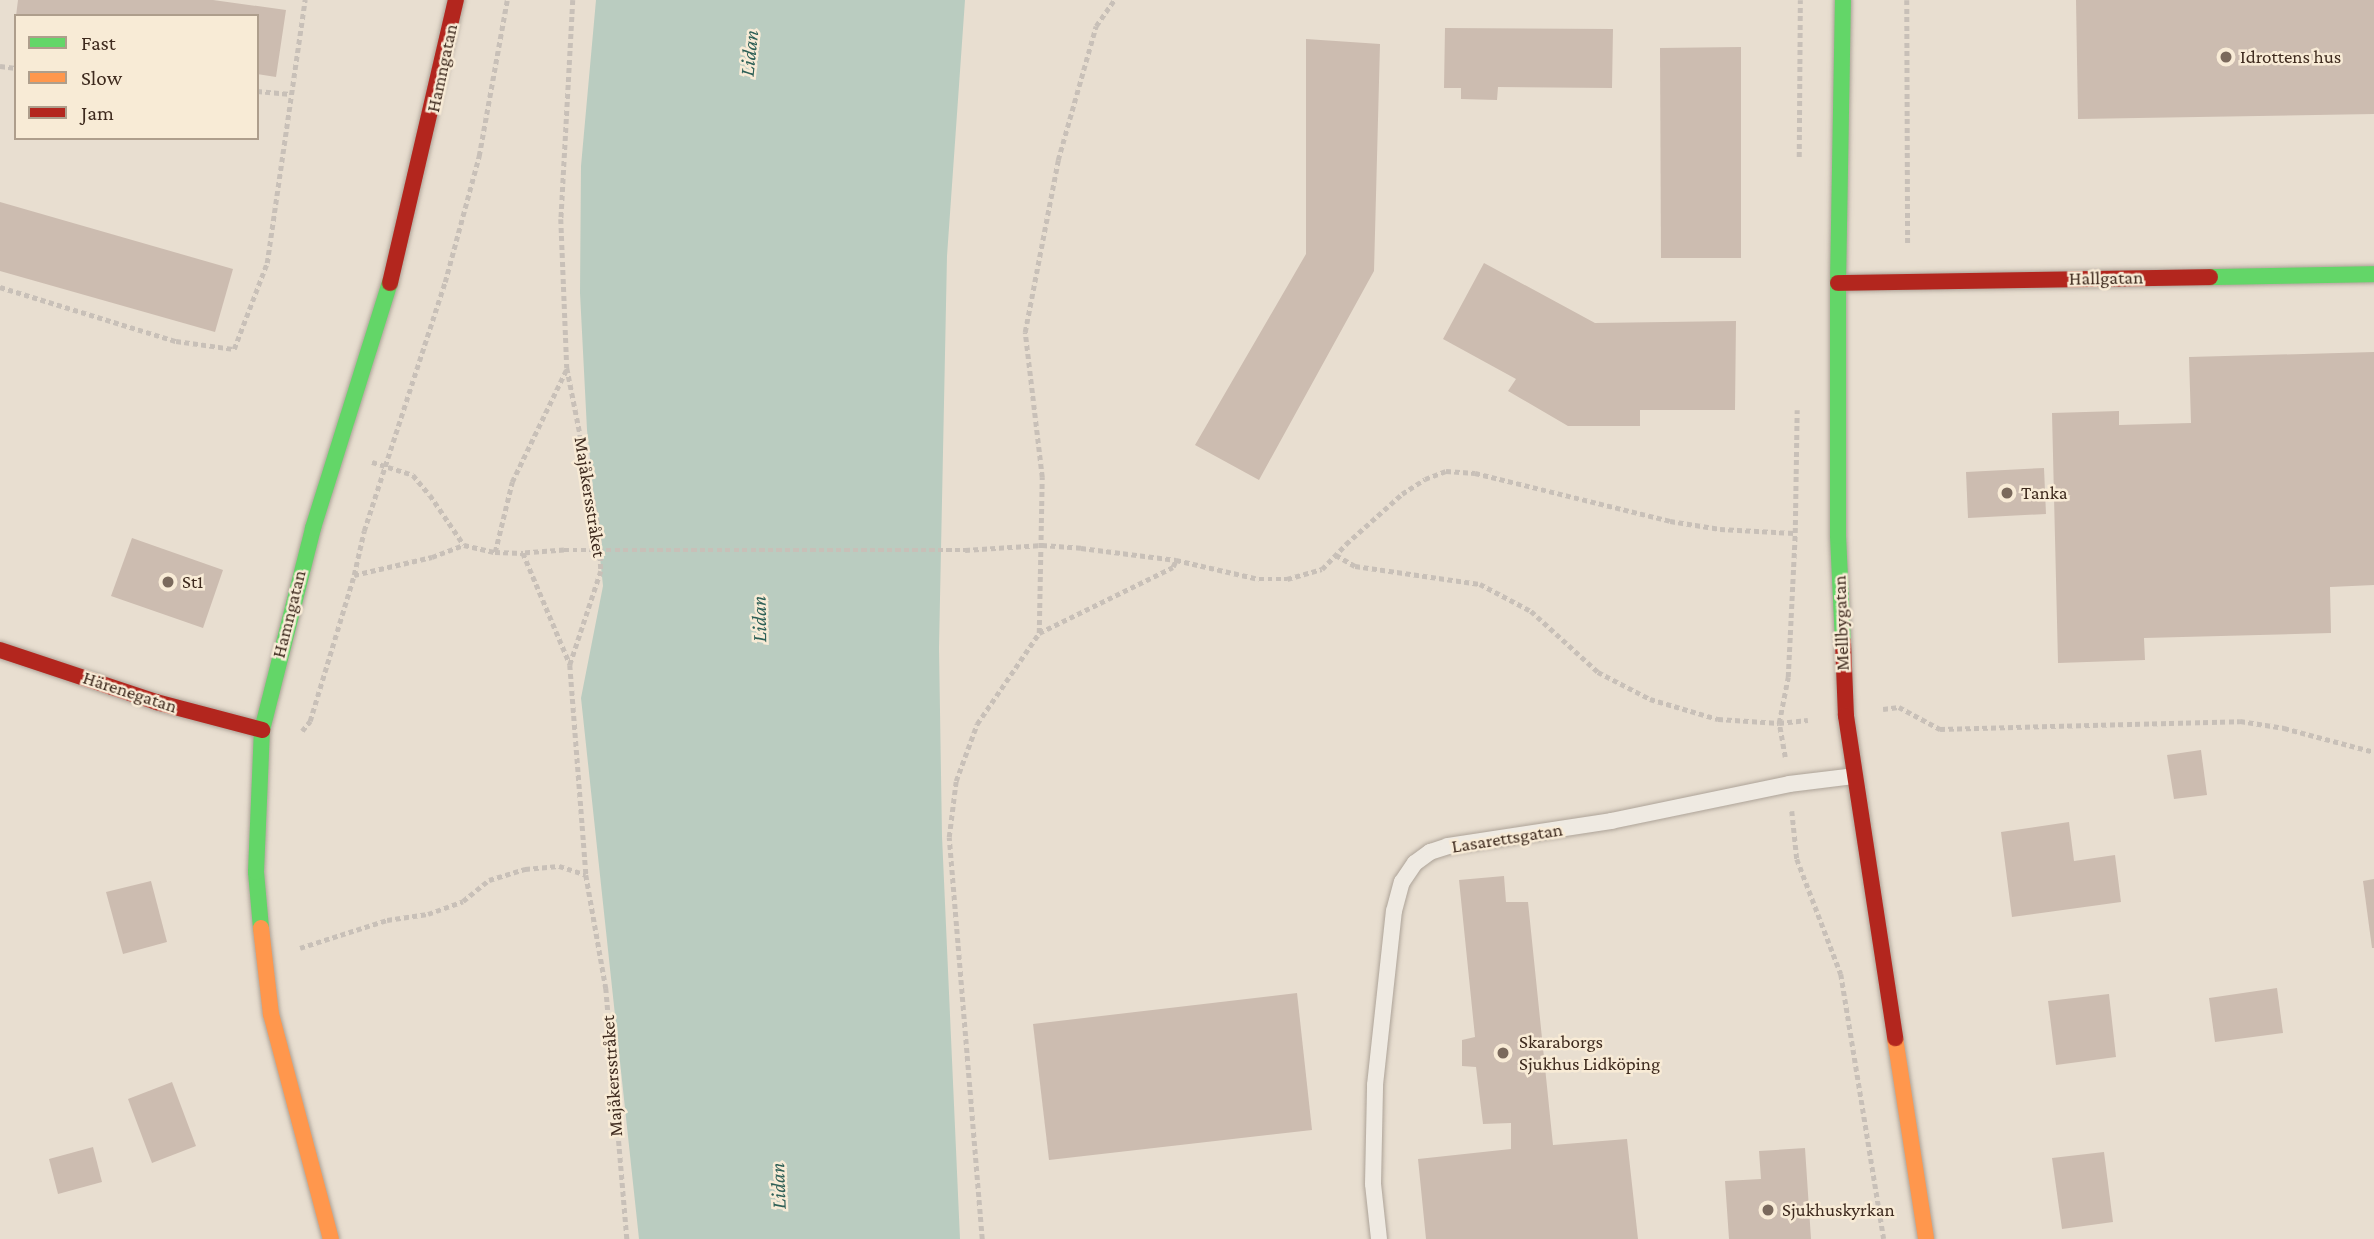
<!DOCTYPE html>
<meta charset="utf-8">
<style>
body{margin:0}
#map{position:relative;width:2374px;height:1239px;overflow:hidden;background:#e8ded0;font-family:"Crimson Pro",serif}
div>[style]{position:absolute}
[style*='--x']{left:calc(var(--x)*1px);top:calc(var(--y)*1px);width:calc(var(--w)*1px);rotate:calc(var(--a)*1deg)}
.water>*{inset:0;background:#baccc0}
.building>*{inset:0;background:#ccbcb0}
.path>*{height:4.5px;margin-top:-2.25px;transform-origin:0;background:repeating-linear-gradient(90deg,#c8c0b8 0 5px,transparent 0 8.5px)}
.roads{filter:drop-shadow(0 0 2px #ada398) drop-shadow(0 0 2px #ada398)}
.lane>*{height:16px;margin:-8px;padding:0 8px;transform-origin:8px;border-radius:8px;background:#efeae2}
.fast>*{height:16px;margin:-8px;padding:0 8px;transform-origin:8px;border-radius:8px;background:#63d668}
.slow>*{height:16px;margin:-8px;padding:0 8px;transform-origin:8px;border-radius:8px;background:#ff974d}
.jam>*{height:16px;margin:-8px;padding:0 8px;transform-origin:8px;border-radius:8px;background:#b3261e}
.path-bridge>*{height:4.5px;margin-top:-2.25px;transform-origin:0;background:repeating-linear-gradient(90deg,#c8c0b8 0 5px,transparent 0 8.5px)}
.dots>*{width:19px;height:19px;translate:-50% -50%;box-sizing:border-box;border:4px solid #f8ebd6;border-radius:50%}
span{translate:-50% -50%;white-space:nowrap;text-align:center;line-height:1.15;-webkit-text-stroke:5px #f8ebd6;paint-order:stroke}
.poi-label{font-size:19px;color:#3e2a1e}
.left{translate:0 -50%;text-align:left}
.street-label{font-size:19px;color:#3e2a1e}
.water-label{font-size:21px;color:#2d5f56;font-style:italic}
.legend{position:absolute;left:14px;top:14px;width:245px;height:126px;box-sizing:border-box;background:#f8ebd6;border:2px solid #ae9e8c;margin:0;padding:9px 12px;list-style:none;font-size:21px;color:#3e2a1e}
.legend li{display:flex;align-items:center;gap:14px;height:35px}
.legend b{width:35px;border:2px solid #ae9e8c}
</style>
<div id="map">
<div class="water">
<div style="clip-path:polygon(596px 0,965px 0,947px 256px,939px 648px,942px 836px,960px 1239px,639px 1239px,581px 698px,603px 586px,587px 430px,580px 293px,581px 166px)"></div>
</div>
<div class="building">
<div style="clip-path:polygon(18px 0,213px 0,286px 10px,276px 77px,257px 74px,257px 16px,16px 16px)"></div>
<div style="clip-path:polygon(2076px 0,2374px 0,2374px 114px,2078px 119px)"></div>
<div style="clip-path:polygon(1445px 28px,1613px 29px,1612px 88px,1498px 87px,1497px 100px,1461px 99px,1461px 88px,1444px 88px)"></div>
<div style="clip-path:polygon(1306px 39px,1380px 44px,1374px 271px,1259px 480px,1195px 445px,1306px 254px)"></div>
<div style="clip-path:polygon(1741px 47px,1741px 258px,1661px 258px,1660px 48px)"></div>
<div style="clip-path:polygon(0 202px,233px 269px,215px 332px,0 271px)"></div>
<div style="clip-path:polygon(1484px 263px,1595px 323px,1736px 321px,1735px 410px,1640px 410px,1640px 426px,1568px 426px,1508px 391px,1516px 379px,1443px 339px)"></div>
<div style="clip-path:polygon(2374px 352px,2374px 585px,2330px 587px,2331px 633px,2144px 638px,2145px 660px,2058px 663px,2052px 413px,2119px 411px,2119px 425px,2191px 423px,2189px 357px)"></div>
<div style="clip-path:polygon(2044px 468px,2046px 514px,1968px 518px,1966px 472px)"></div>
<div style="clip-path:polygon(132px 538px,223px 570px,203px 628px,111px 596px)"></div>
<div style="clip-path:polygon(2201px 750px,2207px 795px,2174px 799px,2167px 755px)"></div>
<div style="clip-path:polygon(2069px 822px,2074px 861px,2115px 855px,2121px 902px,2012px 917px,2001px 832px)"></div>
<div style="clip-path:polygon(1504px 876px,1506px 902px,1528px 902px,1553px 1145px,1627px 1139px,1638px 1239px,1426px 1239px,1418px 1159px,1511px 1149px,1511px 1123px,1483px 1124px,1476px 1067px,1462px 1066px,1462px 1040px,1475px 1037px,1459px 880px)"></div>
<div style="clip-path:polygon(2374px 879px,2374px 948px,2372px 948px,2363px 881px)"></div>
<div style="clip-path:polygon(151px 881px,167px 942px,123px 954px,106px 892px)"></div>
<div style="clip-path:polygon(2277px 988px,2283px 1033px,2215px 1042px,2209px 998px)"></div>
<div style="clip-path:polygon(1297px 993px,1312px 1130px,1049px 1160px,1033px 1024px)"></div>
<div style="clip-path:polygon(2109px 994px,2116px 1057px,2056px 1065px,2048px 1001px)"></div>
<div style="clip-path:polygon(172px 1082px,196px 1146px,152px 1163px,128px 1099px)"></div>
<div style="clip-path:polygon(93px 1147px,102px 1182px,58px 1194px,49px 1159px)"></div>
<div style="clip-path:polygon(1805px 1148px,1811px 1239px,1729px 1239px,1725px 1181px,1761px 1179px,1759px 1151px)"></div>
<div style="clip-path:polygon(2104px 1152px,2113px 1222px,2062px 1229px,2052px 1158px)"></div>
</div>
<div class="path">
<div style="--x:573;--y:0;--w:219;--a:93.1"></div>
<div style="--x:561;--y:219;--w:149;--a:87.7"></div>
<div style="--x:567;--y:368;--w:165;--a:78.8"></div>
<div style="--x:599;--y:530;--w:41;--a:87.2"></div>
<div style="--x:601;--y:571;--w:99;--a:108.3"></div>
<div style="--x:570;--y:665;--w:211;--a:85.6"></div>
<div style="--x:586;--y:875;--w:115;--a:80"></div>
<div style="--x:606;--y:988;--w:252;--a:85.2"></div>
<div style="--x:1907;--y:0;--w:246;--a:89.8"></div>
<div style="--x:0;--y:66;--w:16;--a:7"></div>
<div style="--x:257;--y:91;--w:34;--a:5"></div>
<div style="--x:1799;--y:157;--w:157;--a:-89.6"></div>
<div style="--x:0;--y:287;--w:184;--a:17.1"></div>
<div style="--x:176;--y:341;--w:59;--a:7.9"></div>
<div style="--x:234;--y:349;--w:92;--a:-69"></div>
<div style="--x:267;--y:263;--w:266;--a:-81.8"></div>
<div style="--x:372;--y:462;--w:43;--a:17.6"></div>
<div style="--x:413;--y:475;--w:26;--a:50"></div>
<div style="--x:430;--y:495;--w:60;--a:55.8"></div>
<div style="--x:564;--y:550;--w:41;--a:175.8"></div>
<div style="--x:523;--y:553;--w:121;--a:67.1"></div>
<div style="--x:965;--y:550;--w:77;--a:-3.7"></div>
<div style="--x:1042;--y:545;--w:39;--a:4"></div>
<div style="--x:1081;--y:548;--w:96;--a:7.2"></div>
<div style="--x:1176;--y:560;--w:85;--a:12.9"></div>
<div style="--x:1259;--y:579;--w:28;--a:0"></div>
<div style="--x:1287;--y:579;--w:36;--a:-16"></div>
<div style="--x:1322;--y:569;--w:35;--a:-46"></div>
<div style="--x:1346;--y:544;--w:75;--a:-41.8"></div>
<div style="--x:1402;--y:494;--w:27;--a:-33"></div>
<div style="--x:1425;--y:479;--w:22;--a:-21"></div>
<div style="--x:1446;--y:471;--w:29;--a:4"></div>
<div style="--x:1475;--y:473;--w:201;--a:13.8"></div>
<div style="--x:1670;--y:521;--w:51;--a:9.1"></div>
<div style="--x:1720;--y:529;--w:75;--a:3.1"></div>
<div style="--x:495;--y:552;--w:72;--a:-76.3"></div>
<div style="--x:512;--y:482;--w:127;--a:-64.2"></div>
<div style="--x:1336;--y:555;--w:22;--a:30"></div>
<div style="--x:1355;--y:566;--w:126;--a:8.2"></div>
<div style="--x:1480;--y:584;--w:58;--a:27.9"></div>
<div style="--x:1531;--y:611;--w:91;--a:42.3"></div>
<div style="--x:1598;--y:672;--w:59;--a:27.4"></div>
<div style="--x:1650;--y:699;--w:71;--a:16.4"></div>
<div style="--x:1718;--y:719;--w:61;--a:3.8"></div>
<div style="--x:1779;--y:723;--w:29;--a:-6"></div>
<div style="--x:354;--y:575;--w:45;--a:-77.2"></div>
<div style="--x:364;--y:531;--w:262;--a:-72"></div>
<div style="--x:445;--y:282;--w:131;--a:-74.9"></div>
<div style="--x:479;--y:156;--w:158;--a:-79.8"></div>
<div style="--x:1039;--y:633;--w:149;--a:-26.2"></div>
<div style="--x:1173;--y:567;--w:8;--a:-67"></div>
<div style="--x:1883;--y:709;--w:16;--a:-7"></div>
<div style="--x:1899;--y:707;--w:47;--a:28.2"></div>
<div style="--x:1940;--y:729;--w:300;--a:-1.5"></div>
<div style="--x:2240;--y:721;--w:45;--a:9"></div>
<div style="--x:2284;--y:728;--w:93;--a:14.9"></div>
<div style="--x:302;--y:731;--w:13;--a:-51"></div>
<div style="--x:310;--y:721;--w:152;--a:-73.2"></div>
<div style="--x:354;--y:575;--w:80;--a:-13"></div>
<div style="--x:432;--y:557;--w:34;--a:-21"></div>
<div style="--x:464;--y:545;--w:32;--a:13"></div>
<div style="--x:495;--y:552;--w:28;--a:2"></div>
<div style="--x:1785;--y:757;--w:35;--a:-100"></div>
<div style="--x:1779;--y:723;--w:47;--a:-78.9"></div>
<div style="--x:1788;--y:677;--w:144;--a:-87.2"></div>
<div style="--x:1795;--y:533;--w:123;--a:-89.1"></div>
<div style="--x:1792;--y:811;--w:48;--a:84.1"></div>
<div style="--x:1797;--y:859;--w:123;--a:69.1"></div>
<div style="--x:1841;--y:974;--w:268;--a:80.8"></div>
<div style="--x:300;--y:948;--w:91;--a:-17.8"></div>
<div style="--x:387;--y:920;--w:41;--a:-8.3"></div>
<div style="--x:428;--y:914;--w:37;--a:-20"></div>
<div style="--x:463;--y:901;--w:33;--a:-39"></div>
<div style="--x:489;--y:880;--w:38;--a:-17"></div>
<div style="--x:525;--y:869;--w:34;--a:-5"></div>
<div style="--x:559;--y:866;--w:28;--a:18"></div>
<div style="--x:982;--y:1239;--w:403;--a:-94.7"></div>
<div style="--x:949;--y:837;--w:56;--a:-82.9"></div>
<div style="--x:956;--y:781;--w:61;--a:-69.8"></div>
<div style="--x:977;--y:724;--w:110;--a:-55.7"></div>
<div style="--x:1039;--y:633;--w:156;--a:-88.9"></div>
<div style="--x:1042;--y:477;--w:146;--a:-96.7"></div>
<div style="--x:1025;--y:332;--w:175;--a:-79.1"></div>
<div style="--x:1058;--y:160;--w:139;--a:-74.2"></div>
<div style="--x:1096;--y:26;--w:32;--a:-55"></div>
</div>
<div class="roads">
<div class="lane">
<div style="--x:1379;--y:1239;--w:55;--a:-96.2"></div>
<div style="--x:1373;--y:1184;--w:99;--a:-88.8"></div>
<div style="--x:1375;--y:1085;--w:175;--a:-83.8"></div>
<div style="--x:1394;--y:911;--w:30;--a:-75"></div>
<div style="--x:1402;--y:882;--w:23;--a:-56"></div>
<div style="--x:1415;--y:863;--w:19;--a:-36"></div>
<div style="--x:1430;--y:852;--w:19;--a:-18"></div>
<div style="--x:1448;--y:846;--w:165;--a:-8.7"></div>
<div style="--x:1611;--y:821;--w:182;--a:-11.7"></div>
<div style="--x:1789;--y:784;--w:65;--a:-7"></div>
</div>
<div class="fast">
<div style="--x:2210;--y:277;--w:164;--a:-1"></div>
<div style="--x:1843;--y:642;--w:106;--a:-92.7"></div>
<div style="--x:1838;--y:536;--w:253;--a:-90"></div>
<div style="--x:1838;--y:283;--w:283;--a:-89"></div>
<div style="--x:261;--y:928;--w:56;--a:-95.1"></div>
<div style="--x:256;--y:872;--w:142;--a:-87.6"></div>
<div style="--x:262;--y:730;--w:208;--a:-75.8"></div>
<div style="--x:313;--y:528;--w:257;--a:-72.6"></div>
</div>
<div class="slow">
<div style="--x:261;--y:928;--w:87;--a:83.4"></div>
<div style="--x:271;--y:1014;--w:233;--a:75.1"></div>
<div style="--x:1895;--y:1038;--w:203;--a:81.2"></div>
</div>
<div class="jam">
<div style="--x:390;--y:283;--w:291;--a:-76.9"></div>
<div style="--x:1838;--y:283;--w:372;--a:-0.9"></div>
<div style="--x:1843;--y:642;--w:74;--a:87.7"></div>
<div style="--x:1846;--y:716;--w:326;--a:81.3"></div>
<div style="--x:0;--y:650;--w:164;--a:18.4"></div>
<div style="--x:156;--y:702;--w:110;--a:14.8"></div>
</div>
</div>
<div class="path-bridge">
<div style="--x:564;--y:550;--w:401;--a:0"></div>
</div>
<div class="dots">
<div style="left:2226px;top:57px;background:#7a695c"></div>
<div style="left:2007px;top:493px;background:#7a695c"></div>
<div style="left:168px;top:582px;background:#7a695c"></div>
<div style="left:1503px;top:1053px;background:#7a695c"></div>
<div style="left:1768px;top:1210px;background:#7a695c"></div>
</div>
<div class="poi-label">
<span class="left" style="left:2240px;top:57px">Idrottens hus</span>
<span class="left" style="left:2021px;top:493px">Tanka</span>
<span class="left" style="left:182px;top:582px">St1</span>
<span class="left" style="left:1519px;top:1053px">Skaraborgs<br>Sjukhus Lidköping</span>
<span class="left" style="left:1782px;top:1210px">Sjukhuskyrkan</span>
</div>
<div class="street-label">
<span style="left:442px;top:68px;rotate:-78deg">Hamngatan</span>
<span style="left:2106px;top:278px;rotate:-1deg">Hallgatan</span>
<span style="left:590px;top:497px;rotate:81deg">Majåkersstråket</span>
<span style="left:289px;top:614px;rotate:-76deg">Hamngatan</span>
<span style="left:1841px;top:623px;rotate:-92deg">Mellbygatan</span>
<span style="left:130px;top:692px;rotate:18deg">Härenegatan</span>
<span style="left:1507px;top:838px;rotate:-9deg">Lasarettsgatan</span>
<span style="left:612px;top:1076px;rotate:-94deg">Majåkersstråket</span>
</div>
<div class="water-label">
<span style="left:749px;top:53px;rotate:-84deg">Lidan</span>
<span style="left:759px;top:619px;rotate:-91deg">Lidan</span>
<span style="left:778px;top:1186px;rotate:-92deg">Lidan</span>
</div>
<ul class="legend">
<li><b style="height:9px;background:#63d668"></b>Fast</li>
<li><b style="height:9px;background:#ff974d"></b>Slow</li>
<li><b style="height:9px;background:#b3261e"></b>Jam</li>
</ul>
</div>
